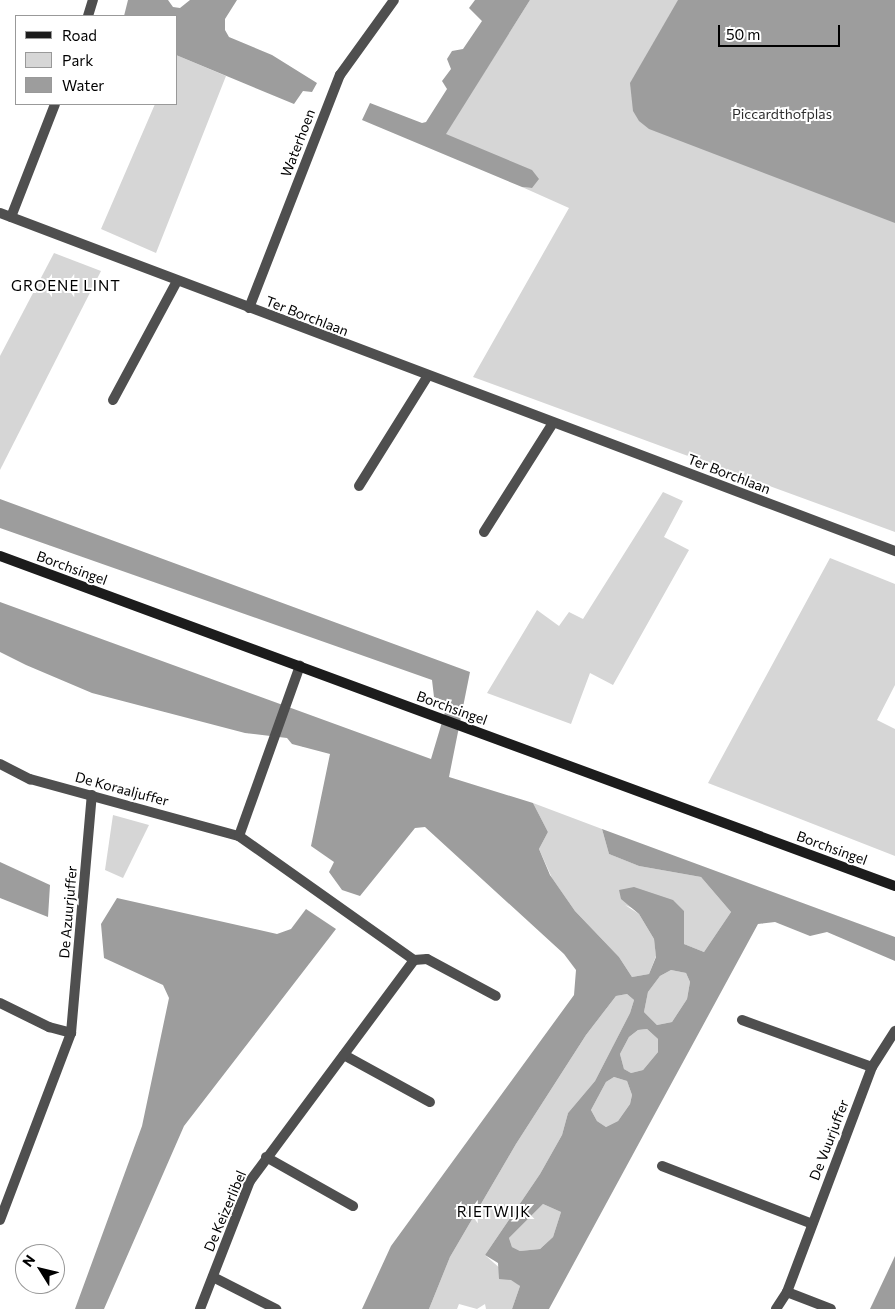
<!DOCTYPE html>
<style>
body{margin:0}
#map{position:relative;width:895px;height:1309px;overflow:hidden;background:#fff;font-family:Commissioner,sans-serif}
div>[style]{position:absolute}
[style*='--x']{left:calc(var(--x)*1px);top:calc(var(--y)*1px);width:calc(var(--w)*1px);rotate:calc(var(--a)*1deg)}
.green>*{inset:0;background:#d6d6d6}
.water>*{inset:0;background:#9d9d9d}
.minor>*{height:10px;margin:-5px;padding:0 5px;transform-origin:5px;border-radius:5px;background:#4f4f4f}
.secondary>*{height:10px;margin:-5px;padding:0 5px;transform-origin:5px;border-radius:5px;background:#1c1c1c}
span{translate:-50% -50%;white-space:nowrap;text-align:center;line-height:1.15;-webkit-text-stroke:4px #fff;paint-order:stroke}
.park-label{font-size:14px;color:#2d2d2d}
.street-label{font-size:14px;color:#000}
.neighbourhood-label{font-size:15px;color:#000;letter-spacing:1px}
.legend{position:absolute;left:15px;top:15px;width:162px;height:90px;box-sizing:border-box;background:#fff;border:1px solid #999;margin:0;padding:6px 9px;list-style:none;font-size:15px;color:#000}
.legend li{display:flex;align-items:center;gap:10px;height:25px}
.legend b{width:25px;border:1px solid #999}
.north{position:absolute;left:15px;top:1244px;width:50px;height:50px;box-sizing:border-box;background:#fff;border:1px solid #999;border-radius:50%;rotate:306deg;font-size:14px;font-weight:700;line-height:20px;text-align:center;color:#000}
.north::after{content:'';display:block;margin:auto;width:18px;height:22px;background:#000;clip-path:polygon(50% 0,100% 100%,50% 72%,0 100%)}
.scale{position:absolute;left:718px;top:25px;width:122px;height:22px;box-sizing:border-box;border:2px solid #000;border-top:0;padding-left:6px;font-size:15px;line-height:18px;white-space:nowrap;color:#000;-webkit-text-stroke:4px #fff;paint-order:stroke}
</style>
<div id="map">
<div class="green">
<div style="clip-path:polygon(530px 0,895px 0,895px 532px,473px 377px,569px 208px,522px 187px,532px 188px,445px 134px)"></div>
<div style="clip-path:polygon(176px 55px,226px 76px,156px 253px,101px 229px,155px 104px,176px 104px)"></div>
<div style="clip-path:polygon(54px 253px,101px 271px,0 470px,0 356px)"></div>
<div style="clip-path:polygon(663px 492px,683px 501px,664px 537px,689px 550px,613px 685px,590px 673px,571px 724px,487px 693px,537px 610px,559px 626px,569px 612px,583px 619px)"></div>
<div style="clip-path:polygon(830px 558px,895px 584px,895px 685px,877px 720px,895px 729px,895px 856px,708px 783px)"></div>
<div style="clip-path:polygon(533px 803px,602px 829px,609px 854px,639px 866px,701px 877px,731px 912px,704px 952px,684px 944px,683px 929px,625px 905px,639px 914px,654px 939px,656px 956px,649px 974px,632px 977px,619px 957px,575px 911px,552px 878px,539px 849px,548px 832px)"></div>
<div style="clip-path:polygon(113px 815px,149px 825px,123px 878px,105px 870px)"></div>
<div style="clip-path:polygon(671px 970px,686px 973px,690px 982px,687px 999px,672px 1022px,657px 1025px,644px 1012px,648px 992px,660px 976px)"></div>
<div style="clip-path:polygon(627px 994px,634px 1000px,630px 1013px,595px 1081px,568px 1113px,562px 1135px,540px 1174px,485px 1255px,520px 1286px,512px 1309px,486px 1309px,485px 1304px,477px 1309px,459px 1304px,457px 1309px,429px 1309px,450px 1257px,516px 1144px,586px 1035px,616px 996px)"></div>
<div style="clip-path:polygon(647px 1029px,658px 1039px,658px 1052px,643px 1070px,631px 1073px,624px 1069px,620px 1054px,629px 1037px,638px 1030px)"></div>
<div style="clip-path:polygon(614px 1077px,627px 1081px,632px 1095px,630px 1104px,618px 1121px,606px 1127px,597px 1121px,591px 1110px,606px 1082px)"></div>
<div style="clip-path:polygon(543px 1204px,561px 1212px,553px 1237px,540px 1249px,520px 1251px,512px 1247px,509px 1238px)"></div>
</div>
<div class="water">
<div style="clip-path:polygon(128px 0,168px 0,173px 7px,180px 8px,190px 0,237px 0,225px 19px,225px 30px,229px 37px,272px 55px,317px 83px,312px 92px,303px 91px,294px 104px,176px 55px,176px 16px,124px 16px)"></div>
<div style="clip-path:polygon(475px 0,530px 0,446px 134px,532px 170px,539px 179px,532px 188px,522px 187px,362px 120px,370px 103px,422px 123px,426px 122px,447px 89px,442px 81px,451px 69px,447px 59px,452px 51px,463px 49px,482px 21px,469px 8px)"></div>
<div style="clip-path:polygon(678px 0,895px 0,895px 223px,649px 129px,639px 121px,633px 111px,630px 83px)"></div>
<div style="clip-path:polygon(evenodd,0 499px,470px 672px,449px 777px,533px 803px,548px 832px,539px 849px,550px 875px,575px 911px,619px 957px,632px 977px,649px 974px,656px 957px,654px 939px,639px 914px,621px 899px,619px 890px,634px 887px,673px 900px,684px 911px,684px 944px,704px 952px,731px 912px,701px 877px,639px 866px,609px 854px,602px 829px,895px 937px,895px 961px,827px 932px,810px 936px,775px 922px,758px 924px,549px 1309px,512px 1309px,520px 1286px,511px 1280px,499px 1279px,498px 1263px,485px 1255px,540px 1174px,562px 1135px,568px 1113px,595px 1081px,630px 1013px,634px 1000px,627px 994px,616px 996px,586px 1035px,516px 1144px,450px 1257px,429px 1309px,362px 1309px,391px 1246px,574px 995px,576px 970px,564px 954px,425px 827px,415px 828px,360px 896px,342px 890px,329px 872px,334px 862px,311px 846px,330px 754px,292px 744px,287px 738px,245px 733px,92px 693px,26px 665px,0 652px,0 602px,431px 759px,448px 702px,434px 697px,432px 680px,0 528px,0 499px,671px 970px,686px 973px,690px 982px,687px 999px,672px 1022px,657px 1025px,644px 1012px,648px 992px,660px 976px,671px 970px,0 499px,647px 1029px,658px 1039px,658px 1052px,643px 1070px,631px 1073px,624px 1069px,620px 1054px,629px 1037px,638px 1030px,647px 1029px,0 499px,614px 1077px,627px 1081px,632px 1095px,630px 1104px,618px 1121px,606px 1127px,597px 1121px,591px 1110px,606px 1082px,614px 1077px,0 499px,543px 1204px,561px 1212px,553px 1237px,540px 1249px,520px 1251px,512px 1247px,509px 1238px,543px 1204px)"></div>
<div style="clip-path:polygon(0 862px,50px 885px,48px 917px,0 898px)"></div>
<div style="clip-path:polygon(117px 898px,277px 934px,291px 929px,306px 909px,336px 929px,184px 1126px,104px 1309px,75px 1309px,142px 1126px,169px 998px,163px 985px,104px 958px,101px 924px)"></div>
<div style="clip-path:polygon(895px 1256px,895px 1309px,870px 1309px)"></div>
</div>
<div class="minor">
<div style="--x:88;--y:16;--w:17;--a:-73"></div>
<div style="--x:0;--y:213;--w:957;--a:20.69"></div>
<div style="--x:11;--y:217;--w:121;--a:-68.7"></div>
<div style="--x:249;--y:308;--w:250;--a:-68.7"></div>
<div style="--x:340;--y:75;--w:92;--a:-54.2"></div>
<div style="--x:113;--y:400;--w:135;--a:-61.7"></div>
<div style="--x:359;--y:486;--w:128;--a:-58"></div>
<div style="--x:484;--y:532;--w:129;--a:-57.7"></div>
<div style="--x:0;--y:764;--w:34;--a:27"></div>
<div style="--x:30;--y:779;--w:217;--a:15.3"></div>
<div style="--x:414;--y:960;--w:13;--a:-4"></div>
<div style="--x:427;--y:959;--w:78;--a:28.2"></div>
<div style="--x:0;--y:1003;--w:55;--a:26.1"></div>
<div style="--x:49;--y:1027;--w:23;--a:15"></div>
<div style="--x:742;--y:1020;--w:138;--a:19.9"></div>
<div style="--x:344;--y:1055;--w:98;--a:28.7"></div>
<div style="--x:266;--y:1157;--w:100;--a:29.4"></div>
<div style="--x:662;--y:1166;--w:161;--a:21.1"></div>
<div style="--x:0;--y:1220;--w:200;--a:-69.2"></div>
<div style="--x:71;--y:1033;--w:239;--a:-85"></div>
<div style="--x:213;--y:1277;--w:71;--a:26.9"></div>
<div style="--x:787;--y:1292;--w:47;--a:21.1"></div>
<div style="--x:200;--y:1309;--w:137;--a:-68.7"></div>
<div style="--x:250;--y:1181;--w:275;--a:-53.4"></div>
<div style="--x:414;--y:960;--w:214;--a:-144.7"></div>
<div style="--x:239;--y:836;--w:181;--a:-70.3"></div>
<div style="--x:776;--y:1309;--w:20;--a:-57"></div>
<div style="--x:787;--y:1292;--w:241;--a:-69.3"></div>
<div style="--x:872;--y:1067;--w:43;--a:-57.4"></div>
</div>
<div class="secondary">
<div style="--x:0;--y:556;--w:954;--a:20.24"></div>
</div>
<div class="park-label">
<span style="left:782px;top:114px">Piccardthofplas</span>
</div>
<div class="street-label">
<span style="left:298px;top:143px;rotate:-69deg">Waterhoen</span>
<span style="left:307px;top:316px;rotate:21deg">Ter Borchlaan</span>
<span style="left:729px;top:474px;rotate:21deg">Ter Borchlaan</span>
<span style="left:72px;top:568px;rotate:20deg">Borchsingel</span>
<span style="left:452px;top:708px;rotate:20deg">Borchsingel</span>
<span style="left:122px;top:789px;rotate:15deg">De Koraaljuffer</span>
<span style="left:832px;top:848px;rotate:20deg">Borchsingel</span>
<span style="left:68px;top:912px;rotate:-85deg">De Azuurjuffer</span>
<span style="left:829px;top:1140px;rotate:-69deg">De Vuurjuffer</span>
<span style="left:225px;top:1211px;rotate:-67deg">De Keizerlibel</span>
</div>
<div class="neighbourhood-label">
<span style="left:66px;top:286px">GROENE LINT</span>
<span style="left:494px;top:1212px">RIETWIJK</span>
</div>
<ul class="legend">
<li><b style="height:6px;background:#1c1c1c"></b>Road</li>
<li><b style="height:14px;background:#d6d6d6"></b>Park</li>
<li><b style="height:14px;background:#9d9d9d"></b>Water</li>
</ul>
<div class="north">N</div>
<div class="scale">50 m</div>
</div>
